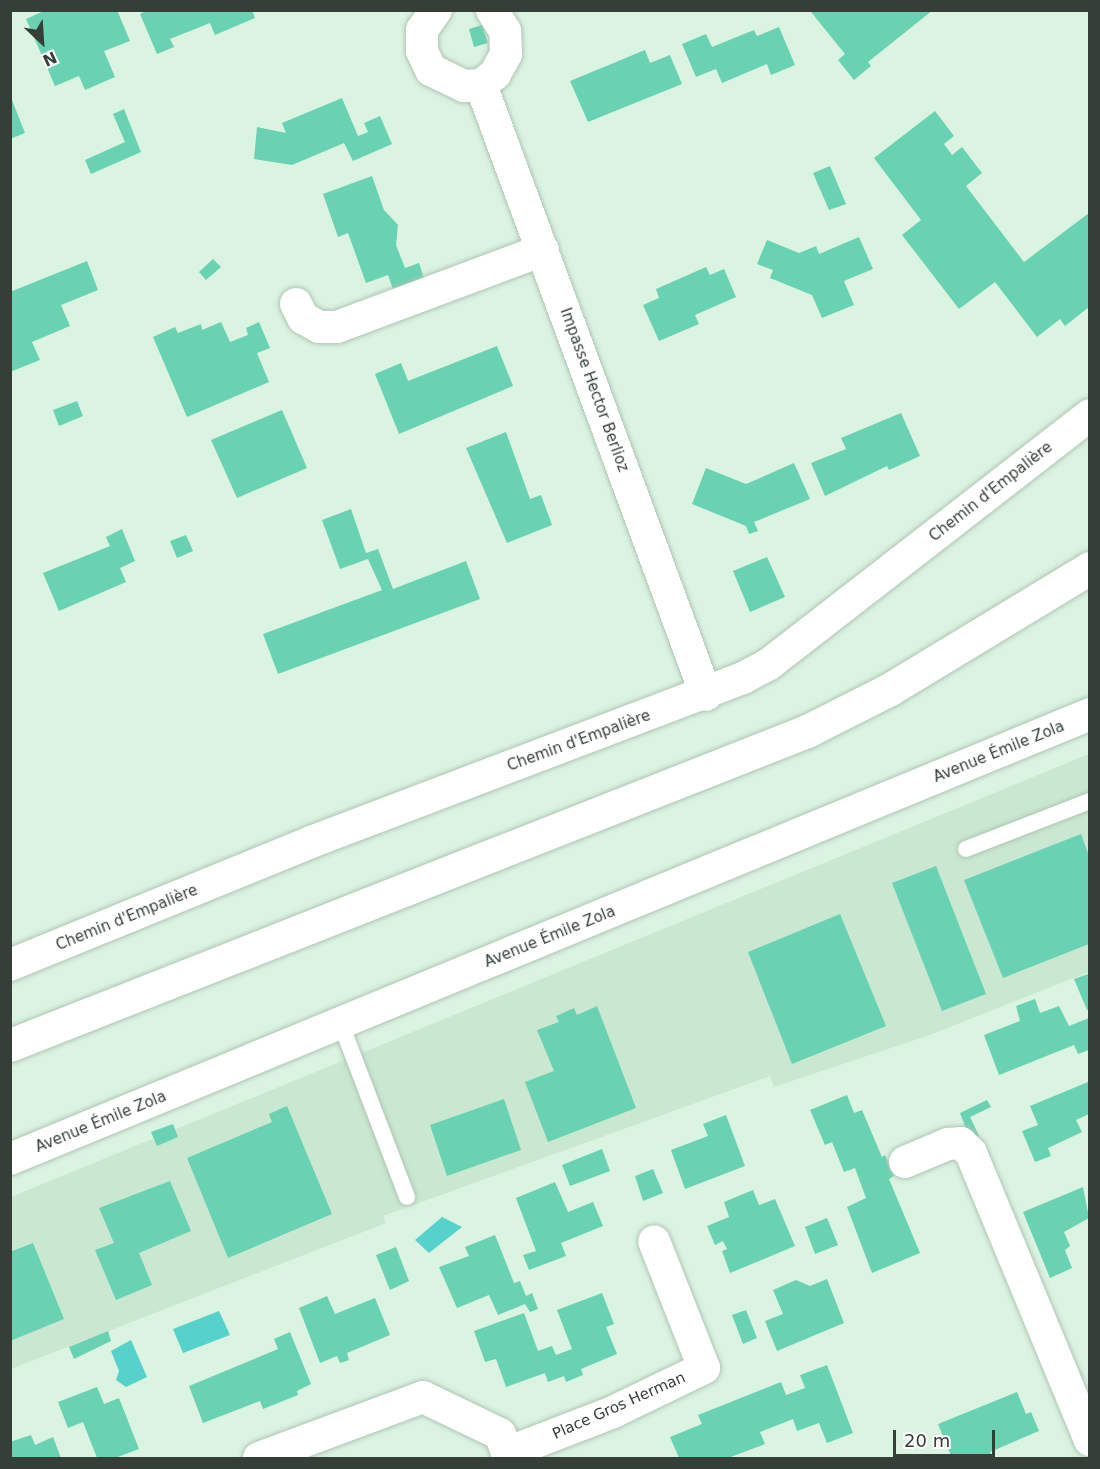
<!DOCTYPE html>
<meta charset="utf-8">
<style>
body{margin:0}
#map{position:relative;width:1100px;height:1469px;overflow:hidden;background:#dbf3e1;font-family:"DejaVu Sans",sans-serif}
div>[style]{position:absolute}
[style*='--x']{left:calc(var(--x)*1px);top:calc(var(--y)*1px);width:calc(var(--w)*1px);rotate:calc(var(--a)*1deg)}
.built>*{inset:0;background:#cae8d1}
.water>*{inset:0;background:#57d1cb}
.building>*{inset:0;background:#69d2b3}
.roads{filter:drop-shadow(0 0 2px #afc5b4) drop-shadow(0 0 2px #afc5b4)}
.service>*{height:16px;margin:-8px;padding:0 8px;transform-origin:8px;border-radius:8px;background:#fff}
.minor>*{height:32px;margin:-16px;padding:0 16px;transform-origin:16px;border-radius:16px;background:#fff}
.secondary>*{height:33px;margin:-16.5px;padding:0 16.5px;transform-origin:16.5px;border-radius:16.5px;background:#fff}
span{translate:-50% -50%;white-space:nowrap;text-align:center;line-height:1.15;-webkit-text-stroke:4.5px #fff;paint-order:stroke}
.street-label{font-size:15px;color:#353f37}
.frame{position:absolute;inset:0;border:12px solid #353f37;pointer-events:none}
.north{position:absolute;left:12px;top:12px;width:60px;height:60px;-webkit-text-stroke:4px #fff;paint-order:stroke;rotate:155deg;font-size:16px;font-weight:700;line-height:24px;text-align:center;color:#353f37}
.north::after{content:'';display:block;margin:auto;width:21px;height:27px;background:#353f37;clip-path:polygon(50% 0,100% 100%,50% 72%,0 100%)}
.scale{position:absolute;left:893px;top:1430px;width:102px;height:27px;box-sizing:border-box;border:3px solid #353f37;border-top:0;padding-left:8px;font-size:18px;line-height:21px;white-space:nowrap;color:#353f37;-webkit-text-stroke:4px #fff;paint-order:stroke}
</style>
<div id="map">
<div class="built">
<div style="clip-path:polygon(1089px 754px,1089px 972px,927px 1036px,774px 1087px,770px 1076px,383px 1216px,386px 1223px,11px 1369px,11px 1197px)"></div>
</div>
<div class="water">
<div style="clip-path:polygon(442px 1217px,462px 1227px,429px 1253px,415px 1240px)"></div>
<div style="clip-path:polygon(219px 1311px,230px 1335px,183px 1353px,173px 1329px)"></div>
<div style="clip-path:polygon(131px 1340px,147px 1377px,126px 1387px,116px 1380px,119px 1371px,111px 1351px)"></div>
</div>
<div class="building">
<div style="clip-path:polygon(46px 10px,117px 10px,130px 41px,104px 51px,115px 77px,85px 90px,79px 76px,55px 86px,26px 19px)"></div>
<div style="clip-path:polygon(148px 10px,252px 10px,255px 18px,215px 35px,210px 23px,170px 39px,174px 47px,157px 54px,140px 14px)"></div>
<div style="clip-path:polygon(814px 10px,933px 10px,868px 62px,871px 66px,854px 80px,838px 60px,845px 54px,811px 12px)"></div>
<div style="clip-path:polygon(482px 25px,488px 43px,474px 47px,469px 29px)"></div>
<div style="clip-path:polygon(779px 27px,795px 65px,771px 75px,767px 64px,722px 83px,716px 69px,696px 77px,682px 44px,706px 34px,712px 47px,754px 30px,757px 36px)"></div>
<div style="clip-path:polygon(645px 50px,650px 63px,670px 55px,682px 84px,588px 122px,570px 81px)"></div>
<div style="clip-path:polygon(10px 95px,25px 133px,10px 139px)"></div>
<div style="clip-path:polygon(342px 98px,358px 136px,368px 132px,364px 123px,380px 116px,392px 144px,353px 161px,344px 143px,292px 165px,254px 159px,257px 127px,286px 133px,282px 123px)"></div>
<div style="clip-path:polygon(124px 109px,141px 152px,91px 174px,85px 160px,125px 142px,113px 114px)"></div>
<div style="clip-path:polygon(935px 111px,954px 136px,944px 144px,952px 155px,962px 147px,982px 173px,966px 186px,1024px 262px,1089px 213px,1089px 307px,1065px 326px,1060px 319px,1037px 337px,995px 282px,959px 309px,902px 235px,921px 220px,874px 158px)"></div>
<div style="clip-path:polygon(830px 166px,846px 204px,829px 210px,813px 173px)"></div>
<div style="clip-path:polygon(372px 176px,384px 210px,398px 225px,396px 245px,405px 268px,419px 263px,425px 281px,394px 292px,388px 275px,366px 283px,348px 233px,338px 237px,323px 194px)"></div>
<div style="clip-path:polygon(859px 237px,873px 269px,844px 281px,854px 305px,822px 318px,812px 295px,770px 278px,773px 270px,757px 264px,767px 240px,799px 253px,816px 246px,819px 254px)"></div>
<div style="clip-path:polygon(213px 259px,221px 267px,206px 280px,199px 272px)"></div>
<div style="clip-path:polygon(87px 261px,98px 290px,61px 305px,70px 326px,32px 342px,40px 360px,10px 372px,10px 292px)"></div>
<div style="clip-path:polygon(706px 267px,710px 275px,724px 269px,736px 297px,695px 315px,699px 324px,659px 341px,643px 305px,659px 298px,656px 289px)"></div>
<div style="clip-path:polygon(221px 322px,230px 342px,248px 335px,246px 328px,259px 322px,270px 348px,257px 353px,269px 382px,187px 417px,153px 337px,175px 327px,178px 333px,201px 324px,202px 330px)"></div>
<div style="clip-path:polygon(497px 346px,513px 386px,399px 434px,375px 374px,401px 363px,408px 381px)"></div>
<div style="clip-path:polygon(77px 401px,83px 416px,59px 426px,53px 410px)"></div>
<div style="clip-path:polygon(282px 410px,307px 468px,237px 498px,211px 440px)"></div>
<div style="clip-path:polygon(901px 413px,920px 456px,889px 470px,887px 466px,825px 496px,811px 463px,846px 449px,841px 438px)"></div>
<div style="clip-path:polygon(506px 432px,530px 499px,541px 495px,552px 525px,507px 543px,466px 448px)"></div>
<div style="clip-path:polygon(794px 463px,810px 499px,754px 522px,758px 531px,749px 534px,746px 526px,692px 504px,706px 468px,746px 484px)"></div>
<div style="clip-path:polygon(351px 509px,366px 553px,378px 549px,393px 589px,466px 561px,480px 599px,278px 674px,263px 634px,382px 590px,368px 559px,340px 569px,322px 520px)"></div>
<div style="clip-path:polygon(122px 529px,135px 561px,120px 568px,126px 582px,59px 611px,43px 573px,110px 546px,106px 537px)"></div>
<div style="clip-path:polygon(186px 535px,193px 551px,177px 558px,170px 541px)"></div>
<div style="clip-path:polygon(767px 557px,785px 597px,750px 612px,733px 571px)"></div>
<div style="clip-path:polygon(1081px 834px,1089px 856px,1089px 944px,1003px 978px,964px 880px)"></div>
<div style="clip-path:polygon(936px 866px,986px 994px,942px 1011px,892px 883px)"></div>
<div style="clip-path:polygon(840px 914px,886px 1026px,792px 1064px,748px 952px)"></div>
<div style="clip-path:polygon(1088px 974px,1089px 1009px,1087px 1010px,1074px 979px)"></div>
<div style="clip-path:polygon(1035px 999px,1040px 1013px,1059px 1006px,1069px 1026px,1089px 1018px,1089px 1050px,1078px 1054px,1074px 1045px,999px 1075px,984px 1035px,1020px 1021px,1016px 1006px)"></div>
<div style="clip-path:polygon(597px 1006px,636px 1108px,548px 1142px,525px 1082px,554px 1071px,537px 1030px,559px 1022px,556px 1016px,574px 1008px,577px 1015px)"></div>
<div style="clip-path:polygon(1088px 1082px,1089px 1114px,1076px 1120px,1082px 1132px,1048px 1148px,1051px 1156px,1035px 1162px,1022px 1131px,1038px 1125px,1030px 1106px)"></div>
<div style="clip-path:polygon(847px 1095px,854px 1113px,862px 1110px,882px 1157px,885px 1155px,894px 1176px,889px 1179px,920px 1253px,872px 1273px,847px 1207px,866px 1198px,855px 1168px,844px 1172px,832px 1142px,825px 1145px,810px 1110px)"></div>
<div style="clip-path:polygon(504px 1099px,521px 1150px,447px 1176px,430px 1125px)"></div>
<div style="clip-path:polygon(987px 1100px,991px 1107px,970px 1117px,979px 1136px,970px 1140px,960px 1113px)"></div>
<div style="clip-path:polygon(287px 1106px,332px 1214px,228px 1258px,187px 1158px,272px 1122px,269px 1114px)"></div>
<div style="clip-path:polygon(726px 1115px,745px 1166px,685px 1189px,671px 1150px,708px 1136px,703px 1124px)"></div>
<div style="clip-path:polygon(173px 1124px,178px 1137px,157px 1146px,151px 1132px)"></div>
<div style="clip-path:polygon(602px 1149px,610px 1171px,570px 1186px,562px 1165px)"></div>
<div style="clip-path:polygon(653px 1169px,663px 1193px,643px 1201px,635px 1176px)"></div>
<div style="clip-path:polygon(170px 1181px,191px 1231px,139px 1253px,152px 1285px,116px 1300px,95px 1250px,114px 1243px,99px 1208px)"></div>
<div style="clip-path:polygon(555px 1182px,568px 1212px,593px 1202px,603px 1226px,561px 1243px,566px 1256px,529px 1270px,523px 1255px,536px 1251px,516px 1198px)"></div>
<div style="clip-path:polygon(1083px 1187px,1089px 1218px,1064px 1232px,1070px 1246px,1065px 1250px,1072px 1268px,1050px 1278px,1023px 1212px)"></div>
<div style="clip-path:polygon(753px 1190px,759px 1205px,775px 1199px,795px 1246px,730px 1273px,722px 1251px,727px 1249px,723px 1241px,715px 1245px,707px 1226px,729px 1217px,724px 1202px)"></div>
<div style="clip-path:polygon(827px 1218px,838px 1245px,815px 1254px,805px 1227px)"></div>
<div style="clip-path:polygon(495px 1235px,514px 1283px,520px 1281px,526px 1296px,532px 1293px,538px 1309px,530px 1312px,525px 1304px,498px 1315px,489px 1295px,457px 1308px,439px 1267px,469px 1256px,465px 1247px)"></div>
<div style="clip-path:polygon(33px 1243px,64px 1319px,10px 1341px,10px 1252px)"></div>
<div style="clip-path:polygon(396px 1247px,409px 1281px,390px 1290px,376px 1255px)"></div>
<div style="clip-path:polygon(827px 1279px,844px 1323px,777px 1351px,765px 1321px,783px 1314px,773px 1290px,796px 1280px,810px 1286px)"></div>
<div style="clip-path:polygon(602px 1293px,614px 1324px,606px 1327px,617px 1354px,581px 1369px,583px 1375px,566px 1382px,564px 1376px,548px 1382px,545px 1373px,506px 1387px,496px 1359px,485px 1362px,474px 1331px,524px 1313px,538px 1351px,552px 1346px,556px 1355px,572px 1349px,557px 1310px)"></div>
<div style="clip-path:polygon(327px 1296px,335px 1314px,375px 1298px,390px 1335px,347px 1353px,349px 1360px,340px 1363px,337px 1356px,320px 1363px,299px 1308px)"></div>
<div style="clip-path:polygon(746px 1310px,757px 1338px,743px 1344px,732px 1315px)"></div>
<div style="clip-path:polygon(108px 1331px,111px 1341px,74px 1359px,69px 1347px)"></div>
<div style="clip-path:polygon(290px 1332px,311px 1384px,297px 1391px,298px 1395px,263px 1409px,260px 1401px,203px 1423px,189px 1386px,278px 1349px,274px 1339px)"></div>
<div style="clip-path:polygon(827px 1365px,853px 1433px,827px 1443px,819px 1423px,797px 1431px,793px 1419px,760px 1432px,765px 1444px,728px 1458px,679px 1458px,670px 1437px,702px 1424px,698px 1415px,781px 1382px,786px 1395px,805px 1388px,800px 1375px)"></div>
<div style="clip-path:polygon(97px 1387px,104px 1404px,119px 1398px,139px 1449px,115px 1458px,97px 1458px,83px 1422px,68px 1428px,58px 1402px)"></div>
<div style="clip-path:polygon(1017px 1392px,1026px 1414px,1031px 1412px,1039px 1431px,990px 1452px,993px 1458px,952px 1458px,938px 1424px)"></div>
<div style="clip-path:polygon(31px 1435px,35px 1445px,53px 1437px,61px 1458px,10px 1458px,10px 1442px)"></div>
</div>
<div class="roads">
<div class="service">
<div style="--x:966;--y:849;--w:133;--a:-21.2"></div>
<div style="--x:341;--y:1024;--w:185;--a:69.1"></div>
</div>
<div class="minor">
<div style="--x:436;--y:10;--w:24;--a:125"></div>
<div style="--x:422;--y:30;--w:21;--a:90"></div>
<div style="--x:422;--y:51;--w:21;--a:65"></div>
<div style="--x:431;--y:70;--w:37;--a:26"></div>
<div style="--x:464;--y:86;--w:17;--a:-3"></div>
<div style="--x:481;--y:85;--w:18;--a:-38"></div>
<div style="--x:495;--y:74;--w:23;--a:-61"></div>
<div style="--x:506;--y:54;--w:23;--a:-92"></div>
<div style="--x:505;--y:31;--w:25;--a:-122"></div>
<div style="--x:481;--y:85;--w:650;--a:69.75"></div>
<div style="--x:296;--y:304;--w:16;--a:63"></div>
<div style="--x:303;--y:318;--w:18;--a:29"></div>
<div style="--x:319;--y:327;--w:18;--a:0"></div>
<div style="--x:337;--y:327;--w:220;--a:-20.5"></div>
<div style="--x:10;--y:965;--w:325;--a:-22.2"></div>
<div style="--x:311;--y:842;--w:462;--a:-20.8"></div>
<div style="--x:743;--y:678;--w:30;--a:-28"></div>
<div style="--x:769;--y:664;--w:406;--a:-37.8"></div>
<div style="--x:10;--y:1159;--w:1168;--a:-22.39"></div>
<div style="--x:905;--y:1162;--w:47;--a:-22.7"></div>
<div style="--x:948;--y:1144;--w:13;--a:-4"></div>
<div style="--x:961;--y:1143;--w:14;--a:45"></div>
<div style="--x:971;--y:1153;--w:311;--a:67.5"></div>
<div style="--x:507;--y:1453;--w:114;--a:-21.1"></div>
<div style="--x:613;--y:1412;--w:101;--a:-25.8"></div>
<div style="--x:704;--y:1368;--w:136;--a:-111.5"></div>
<div style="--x:259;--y:1458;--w:175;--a:-20.4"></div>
<div style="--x:423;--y:1397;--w:85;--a:25.7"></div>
<div style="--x:500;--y:1434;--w:26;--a:69"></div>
</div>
<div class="secondary">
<div style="--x:10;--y:1045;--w:857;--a:-21.5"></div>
<div style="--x:807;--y:731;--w:93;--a:-26.8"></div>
<div style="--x:890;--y:689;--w:234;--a:-31.2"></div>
</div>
</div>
<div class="street-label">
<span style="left:594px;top:390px;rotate:70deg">Impasse Hector Berlioz</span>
<span style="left:991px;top:492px;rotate:-38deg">Chemin d'Empalière</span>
<span style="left:579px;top:741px;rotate:-20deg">Chemin d'Empalière</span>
<span style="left:999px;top:752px;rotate:-22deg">Avenue Émile Zola</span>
<span style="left:127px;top:918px;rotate:-22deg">Chemin d'Empalière</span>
<span style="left:550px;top:937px;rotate:-22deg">Avenue Émile Zola</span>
<span style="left:101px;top:1122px;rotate:-22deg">Avenue Émile Zola</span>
<span style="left:619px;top:1406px;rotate:-24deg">Place Gros Herman</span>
</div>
<div class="frame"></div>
<div class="north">N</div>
<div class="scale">20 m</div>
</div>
